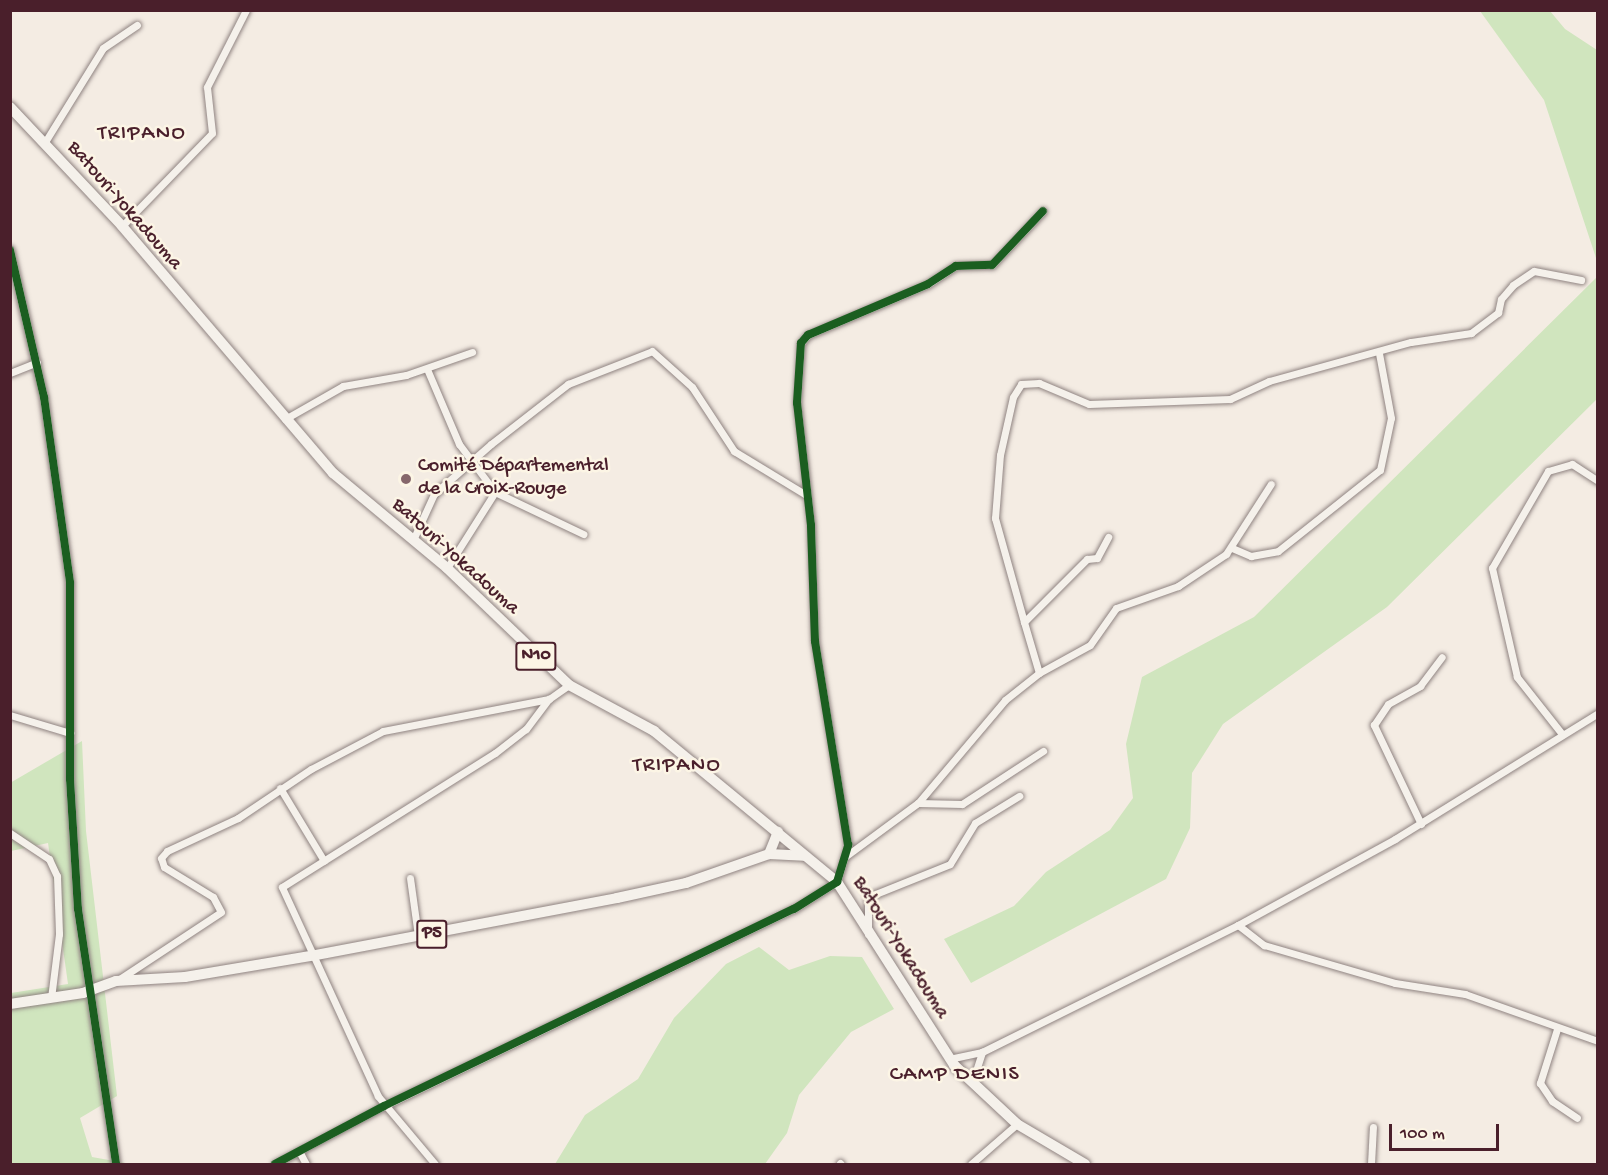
<!DOCTYPE html>
<meta charset="utf-8">
<style>
body{margin:0}
#map{position:relative;width:1608px;height:1175px;overflow:hidden;background:#f4ece3;font-family:"Gochi Hand",sans-serif}
div>[style]{position:absolute}
[style*='--x']{left:calc(var(--x)*1px);top:calc(var(--y)*1px);width:calc(var(--w)*1px);rotate:calc(var(--a)*1deg)}
.green>*{inset:0;background:#d0e5be}
.roads{filter:drop-shadow(0 0 2px #8f8381) drop-shadow(0 0 2px #8f8381)}
.minor>*{height:7px;margin:-3.5px;padding:0 3.5px;transform-origin:3.5px;border-radius:3.5px;background:#f5f1eb}
.tertiary>*{height:8px;margin:-4px;padding:0 4px;transform-origin:4px;border-radius:4px;background:#f5f1eb}
.primary>*{height:10px;margin:-5px;padding:0 5px;transform-origin:5px;border-radius:5px;background:#f5f1eb}
.trunk>*{height:10px;margin:-5px;padding:0 5px;transform-origin:5px;border-radius:5px;background:#f5f1eb}
.cycleway>*{height:8px;margin:-4px;padding:0 4px;transform-origin:4px;border-radius:4px;background:#1b5e20}
.dots>*{width:16px;height:16px;translate:-50% -50%;box-sizing:border-box;border:3px solid #fcf5e5;border-radius:50%}
span{translate:-50% -50%;white-space:nowrap;text-align:center;line-height:1.15;-webkit-text-stroke:5px #fcf5e5;paint-order:stroke}
.shield-label span{padding:2px 4px;background:#fcf5e5;border:2px solid;border-radius:4px;-webkit-text-stroke-width:0}
.shield-label{font-size:18px;color:#4a1f2b;font-weight:700}
.street-label{font-size:20px;color:#4a1f2b}
.poi-label{font-size:20px;color:#4a1f2b}
.left{translate:0 -50%;text-align:left}
.quarter-label{font-size:22px;color:#4a1f2b;letter-spacing:1.5px}
.frame{position:absolute;inset:0;border:12px solid #4a1f2b;pointer-events:none}
.scale{position:absolute;left:1389px;top:1124px;width:110px;height:27px;box-sizing:border-box;border:3px solid #4a1f2b;border-top:0;padding-left:8px;font-size:18px;line-height:21px;white-space:nowrap;color:#4a1f2b;-webkit-text-stroke:4px #fcf5e5;paint-order:stroke}
</style>
<div id="map">
<div class="green">
<div style="clip-path:polygon(1480px 11px,1550px 11px,1565px 29px,1597px 50px,1597px 261px,1544px 100px)"></div>
<div style="clip-path:polygon(1597px 277px,1597px 399px,1387px 607px,1223px 724px,1192px 773px,1190px 828px,1166px 879px,971px 983px,944px 939px,1014px 906px,1046px 872px,1110px 830px,1133px 798px,1126px 744px,1142px 677px,1254px 617px)"></div>
<div style="clip-path:polygon(82px 741px,86px 831px,117px 1096px,80px 1118px,92px 1157px,131px 1164px,11px 1164px,11px 993px,68px 984px,48px 843px,11px 851px,10px 783px)"></div>
<div style="clip-path:polygon(759px 947px,789px 970px,830px 956px,862px 957px,894px 1009px,851px 1032px,799px 1095px,787px 1133px,765px 1164px,555px 1164px,585px 1115px,638px 1079px,674px 1018px,726px 964px)"></div>
</div>
<div class="roads">
<div class="minor">
<div style="--x:45;--y:142;--w:110;--a:-58.3"></div>
<div style="--x:103;--y:48;--w:41;--a:-34.1"></div>
<div style="--x:122;--y:226;--w:129;--a:-45.9"></div>
<div style="--x:212;--y:133;--w:46;--a:-96.2"></div>
<div style="--x:207;--y:87;--w:86;--a:-63.1"></div>
<div style="--x:427;--y:369;--w:82;--a:66.9"></div>
<div style="--x:459;--y:444;--w:60;--a:53.1"></div>
<div style="--x:495;--y:492;--w:98;--a:25.5"></div>
<div style="--x:10;--y:373;--w:29;--a:-22"></div>
<div style="--x:285;--y:419;--w:67;--a:-29.6"></div>
<div style="--x:343;--y:386;--w:64;--a:-9.9"></div>
<div style="--x:406;--y:375;--w:70;--a:-19.2"></div>
<div style="--x:413;--y:540;--w:51;--a:-65.5"></div>
<div style="--x:434;--y:494;--w:76;--a:-41.3"></div>
<div style="--x:491;--y:444;--w:98;--a:-37.9"></div>
<div style="--x:568;--y:384;--w:90;--a:-21.4"></div>
<div style="--x:652;--y:351;--w:54;--a:42"></div>
<div style="--x:692;--y:387;--w:77;--a:56.7"></div>
<div style="--x:734;--y:451;--w:84;--a:31.4"></div>
<div style="--x:1232;--y:548;--w:21;--a:23"></div>
<div style="--x:1251;--y:556;--w:27;--a:-10"></div>
<div style="--x:1278;--y:551;--w:130;--a:-38.5"></div>
<div style="--x:1380;--y:470;--w:53;--a:-78.1"></div>
<div style="--x:1391;--y:418;--w:66;--a:-100.5"></div>
<div style="--x:447;--y:568;--w:90;--a:-57.7"></div>
<div style="--x:1024;--y:622;--w:108;--a:-105.6"></div>
<div style="--x:995;--y:518;--w:63;--a:-85.5"></div>
<div style="--x:1000;--y:455;--w:59;--a:-77.4"></div>
<div style="--x:1013;--y:397;--w:15;--a:-58"></div>
<div style="--x:1021;--y:384;--w:18;--a:-3"></div>
<div style="--x:1039;--y:383;--w:54;--a:22.8"></div>
<div style="--x:1089;--y:404;--w:141;--a:-2"></div>
<div style="--x:1230;--y:399;--w:43;--a:-24.8"></div>
<div style="--x:1269;--y:381;--w:147;--a:-15.4"></div>
<div style="--x:1411;--y:342;--w:61;--a:-8.5"></div>
<div style="--x:1471;--y:333;--w:34;--a:-37"></div>
<div style="--x:1498;--y:313;--w:14;--a:-78"></div>
<div style="--x:1501;--y:299;--w:18;--a:-49"></div>
<div style="--x:1513;--y:285;--w:25;--a:-34"></div>
<div style="--x:1534;--y:271;--w:48;--a:10.8"></div>
<div style="--x:1039;--y:673;--w:53;--a:-106.4"></div>
<div style="--x:1024;--y:622;--w:89;--a:-45"></div>
<div style="--x:1087;--y:559;--w:10;--a:-6"></div>
<div style="--x:1097;--y:558;--w:24;--a:-62"></div>
<div style="--x:10;--y:715;--w:63;--a:16.7"></div>
<div style="--x:1562;--y:734;--w:73;--a:-128.3"></div>
<div style="--x:1517;--y:677;--w:112;--a:-102.9"></div>
<div style="--x:1492;--y:568;--w:112;--a:-60"></div>
<div style="--x:1548;--y:471;--w:25;--a:-16"></div>
<div style="--x:1572;--y:464;--w:31;--a:33"></div>
<div style="--x:280;--y:788;--w:85;--a:58.9"></div>
<div style="--x:918;--y:803;--w:135;--a:-49.8"></div>
<div style="--x:1005;--y:700;--w:43;--a:-38.5"></div>
<div style="--x:1039;--y:673;--w:58;--a:-28.8"></div>
<div style="--x:1090;--y:645;--w:45;--a:-54.9"></div>
<div style="--x:1116;--y:608;--w:66;--a:-19.5"></div>
<div style="--x:1178;--y:586;--w:58;--a:-33.7"></div>
<div style="--x:1226;--y:554;--w:83;--a:-57.3"></div>
<div style="--x:1421;--y:824;--w:110;--a:-115.4"></div>
<div style="--x:1374;--y:725;--w:25;--a:-56"></div>
<div style="--x:1388;--y:704;--w:37;--a:-29"></div>
<div style="--x:1420;--y:686;--w:36;--a:-53"></div>
<div style="--x:10;--y:833;--w:47;--a:33.7"></div>
<div style="--x:49;--y:859;--w:19;--a:65"></div>
<div style="--x:57;--y:876;--w:58;--a:88"></div>
<div style="--x:59;--y:934;--w:64;--a:97.1"></div>
<div style="--x:846;--y:856;--w:89;--a:-36.4"></div>
<div style="--x:918;--y:803;--w:44;--a:1.3"></div>
<div style="--x:962;--y:804;--w:97;--a:-33.2"></div>
<div style="--x:410;--y:878;--w:59;--a:82.1"></div>
<div style="--x:1238;--y:925;--w:33;--a:38"></div>
<div style="--x:1264;--y:945;--w:136;--a:16.2"></div>
<div style="--x:1395;--y:983;--w:71;--a:8.9"></div>
<div style="--x:1465;--y:994;--w:141;--a:19.5"></div>
<div style="--x:868;--y:934;--w:37;--a:-90"></div>
<div style="--x:868;--y:897;--w:88;--a:-21.9"></div>
<div style="--x:950;--y:864;--w:48;--a:-58.6"></div>
<div style="--x:975;--y:823;--w:52;--a:-31.5"></div>
<div style="--x:118;--y:980;--w:123;--a:-33.4"></div>
<div style="--x:221;--y:912;--w:17;--a:-118"></div>
<div style="--x:213;--y:897;--w:57;--a:-148.5"></div>
<div style="--x:164;--y:867;--w:9;--a:-108"></div>
<div style="--x:161;--y:858;--w:9;--a:-49"></div>
<div style="--x:167;--y:851;--w:78;--a:-24.9"></div>
<div style="--x:238;--y:818;--w:88;--a:-33.9"></div>
<div style="--x:311;--y:769;--w:81;--a:-27.8"></div>
<div style="--x:383;--y:731;--w:169;--a:-10.9"></div>
<div style="--x:549;--y:699;--w:24;--a:-35"></div>
<div style="--x:1557;--y:1029;--w:57;--a:107.5"></div>
<div style="--x:1540;--y:1083;--w:22;--a:56"></div>
<div style="--x:1552;--y:1101;--w:30;--a:34"></div>
<div style="--x:949;--y:1059;--w:34;--a:-12"></div>
<div style="--x:982;--y:1052;--w:286;--a:-26.4"></div>
<div style="--x:1238;--y:925;--w:179;--a:-28.7"></div>
<div style="--x:1395;--y:839;--w:239;--a:-31.8"></div>
<div style="--x:972;--y:1083;--w:33;--a:-72"></div>
<div style="--x:299;--y:1151;--w:15;--a:62"></div>
<div style="--x:840;--y:1163;--w:1;--a:45"></div>
<div style="--x:275;--y:1164;--w:123;--a:-28"></div>
<div style="--x:384;--y:1106;--w:455;--a:-25.7"></div>
<div style="--x:794;--y:909;--w:51;--a:-32.1"></div>
<div style="--x:837;--y:882;--w:39;--a:-73"></div>
<div style="--x:848;--y:845;--w:207;--a:-99.2"></div>
<div style="--x:815;--y:641;--w:116;--a:-92"></div>
<div style="--x:811;--y:525;--w:123;--a:-96.5"></div>
<div style="--x:797;--y:403;--w:60;--a:-86.2"></div>
<div style="--x:801;--y:343;--w:11;--a:-49"></div>
<div style="--x:808;--y:335;--w:130;--a:-23"></div>
<div style="--x:928;--y:284;--w:33;--a:-33"></div>
<div style="--x:956;--y:266;--w:36;--a:-2"></div>
<div style="--x:992;--y:265;--w:74;--a:-46.6"></div>
<div style="--x:435;--y:1164;--w:89;--a:-130"></div>
<div style="--x:378;--y:1096;--w:230;--a:-114.7"></div>
<div style="--x:282;--y:887;--w:252;--a:-32.2"></div>
<div style="--x:495;--y:753;--w:39;--a:-38"></div>
<div style="--x:526;--y:729;--w:38;--a:-53"></div>
<div style="--x:971;--y:1164;--w:61;--a:-41"></div>
<div style="--x:1371;--y:1164;--w:37;--a:-87"></div>
</div>
<div class="tertiary">
<div style="--x:10;--y:250;--w:151;--a:77"></div>
<div style="--x:44;--y:397;--w:188;--a:82"></div>
<div style="--x:70;--y:583;--w:196;--a:90"></div>
<div style="--x:70;--y:779;--w:130;--a:86.5"></div>
<div style="--x:78;--y:909;--w:258;--a:81.5"></div>
</div>
<div class="primary">
<div style="--x:769;--y:854;--w:24;--a:-68"></div>
<div style="--x:10;--y:1004;--w:74;--a:-8.6"></div>
<div style="--x:83;--y:993;--w:35;--a:-20"></div>
<div style="--x:116;--y:981;--w:69;--a:-3.3"></div>
<div style="--x:185;--y:977;--w:133;--a:-9.5"></div>
<div style="--x:316;--y:955;--w:306;--a:-10.7"></div>
<div style="--x:617;--y:898;--w:71;--a:-12.3"></div>
<div style="--x:686;--y:883;--w:88;--a:-19.3"></div>
<div style="--x:769;--y:854;--w:35;--a:3"></div>
</div>
<div class="trunk">
<div style="--x:10;--y:107;--w:163;--a:46.7"></div>
<div style="--x:122;--y:226;--w:325;--a:49.5"></div>
<div style="--x:333;--y:473;--w:148;--a:39.8"></div>
<div style="--x:447;--y:568;--w:169;--a:43.8"></div>
<div style="--x:569;--y:685;--w:97;--a:28.4"></div>
<div style="--x:654;--y:731;--w:237;--a:39.5"></div>
<div style="--x:837;--y:882;--w:217;--a:57.4"></div>
<div style="--x:954;--y:1065;--w:86;--a:43.1"></div>
<div style="--x:1017;--y:1124;--w:79;--a:30.5"></div>
</div>
</div>
<div class="cycleway">
<div style="--x:10;--y:250;--w:151;--a:77"></div>
<div style="--x:44;--y:397;--w:188;--a:82"></div>
<div style="--x:70;--y:583;--w:196;--a:90"></div>
<div style="--x:70;--y:779;--w:130;--a:86.5"></div>
<div style="--x:78;--y:909;--w:258;--a:81.5"></div>
<div style="--x:275;--y:1164;--w:123;--a:-28"></div>
<div style="--x:384;--y:1106;--w:455;--a:-25.7"></div>
<div style="--x:794;--y:909;--w:51;--a:-32.1"></div>
<div style="--x:837;--y:882;--w:39;--a:-73"></div>
<div style="--x:848;--y:845;--w:207;--a:-99.2"></div>
<div style="--x:815;--y:641;--w:116;--a:-92"></div>
<div style="--x:811;--y:525;--w:123;--a:-96.5"></div>
<div style="--x:797;--y:403;--w:60;--a:-86.2"></div>
<div style="--x:801;--y:343;--w:11;--a:-49"></div>
<div style="--x:808;--y:335;--w:130;--a:-23"></div>
<div style="--x:928;--y:284;--w:33;--a:-33"></div>
<div style="--x:956;--y:266;--w:36;--a:-2"></div>
<div style="--x:992;--y:265;--w:74;--a:-46.6"></div>
</div>
<div class="dots">
<div style="left:406px;top:479px;background:#86676b"></div>
</div>
<div class="shield-label">
<span style="left:536px;top:656px">N10</span>
<span style="left:432px;top:934px">P5</span>
</div>
<div class="street-label">
<span style="left:124px;top:206px;rotate:49deg">Batouri-Yokadouma</span>
<span style="left:455px;top:557px;rotate:42deg">Batouri-Yokadouma</span>
<span style="left:900px;top:948px;rotate:58deg">Batouri-Yokadouma</span>
</div>
<div class="poi-label">
<span class="left" style="left:418px;top:478px">Comité Départemental<br>de la Croix-Rouge</span>
</div>
<div class="quarter-label">
<span style="left:142px;top:135px">TRIPANO</span>
<span style="left:677px;top:767px">TRIPANO</span>
<span style="left:955px;top:1076px">CAMP DENIS</span>
</div>
<div class="frame"></div>
<div class="scale">100 m</div>
</div>
